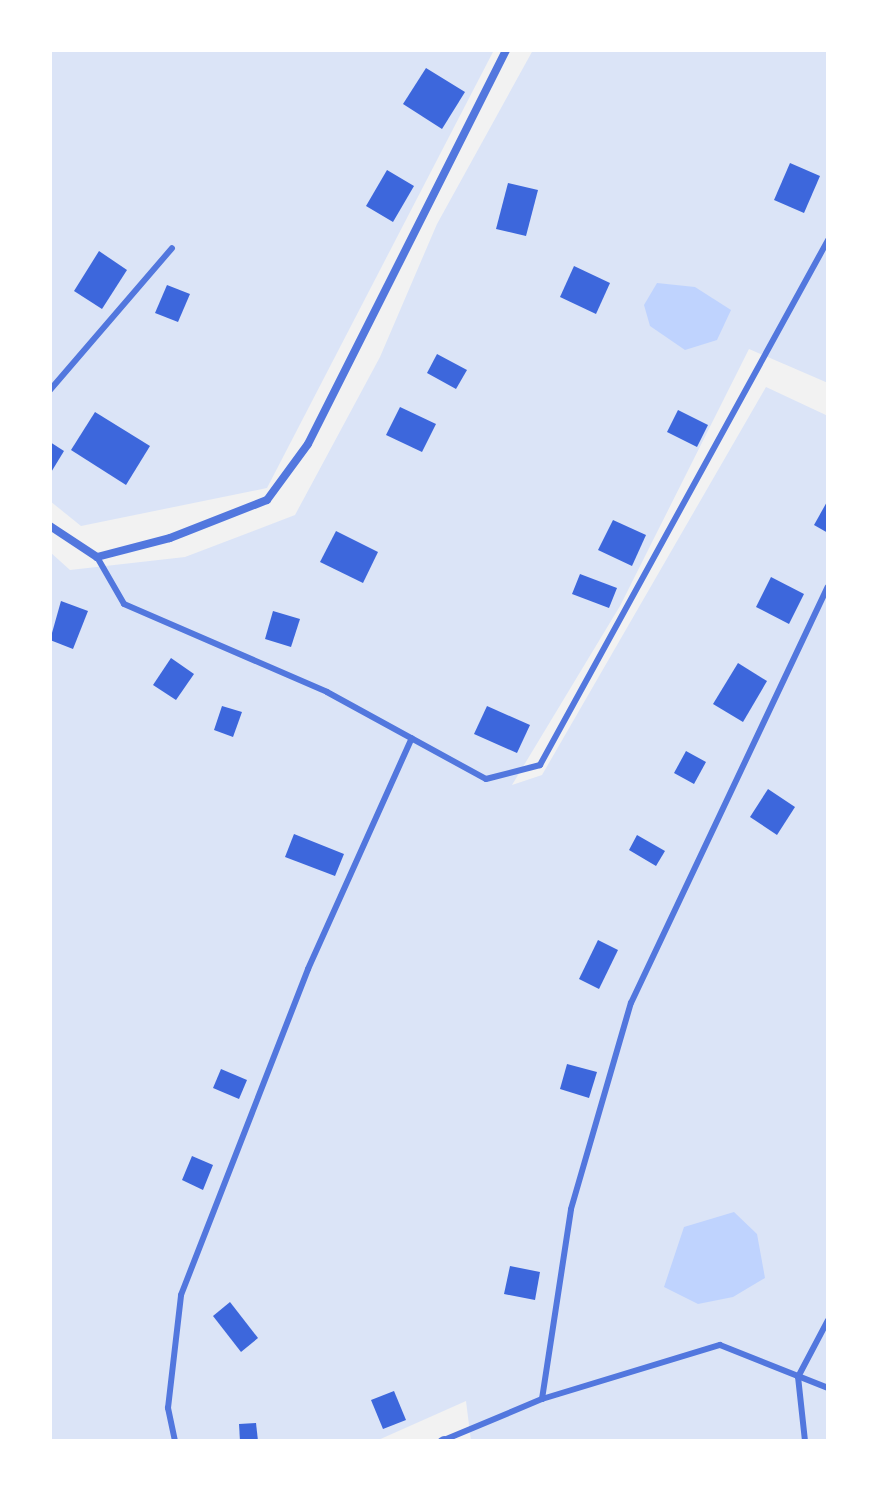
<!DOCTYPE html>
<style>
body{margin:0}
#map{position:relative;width:878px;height:1491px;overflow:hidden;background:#f2f2f2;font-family:Commissioner,sans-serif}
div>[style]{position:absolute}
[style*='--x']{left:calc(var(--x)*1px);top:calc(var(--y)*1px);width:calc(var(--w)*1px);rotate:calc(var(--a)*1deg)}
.green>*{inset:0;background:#dbe4f7}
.water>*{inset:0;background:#bfd3fe}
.building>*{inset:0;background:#3d67dc}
.service>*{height:6px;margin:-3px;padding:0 3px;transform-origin:3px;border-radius:3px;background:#5277de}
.minor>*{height:8px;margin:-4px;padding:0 4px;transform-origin:4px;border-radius:4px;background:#5277de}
span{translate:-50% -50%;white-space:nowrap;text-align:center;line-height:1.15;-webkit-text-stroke:8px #fff;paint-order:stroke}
.frame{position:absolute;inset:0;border:52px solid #fff;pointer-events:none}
</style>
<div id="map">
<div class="green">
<div style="clip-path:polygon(50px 50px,494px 50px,267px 488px,81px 526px,50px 501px)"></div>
<div style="clip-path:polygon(533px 50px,828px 50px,828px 383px,749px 349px,620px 606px,512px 785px,542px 775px,766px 387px,828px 416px,828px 1441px,471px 1441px,466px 1401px,376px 1441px,50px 1441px,50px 552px,70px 570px,185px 557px,295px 515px,380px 357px,437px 224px)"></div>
</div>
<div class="water">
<div style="clip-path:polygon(657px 283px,695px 287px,731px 310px,717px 340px,685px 350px,650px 326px,644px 305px)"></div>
<div style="clip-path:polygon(734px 1212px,757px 1234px,765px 1278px,733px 1297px,698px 1304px,664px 1287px,684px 1227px)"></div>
</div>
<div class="building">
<div style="clip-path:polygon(426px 68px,465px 92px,442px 129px,403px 104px)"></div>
<div style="clip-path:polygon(790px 163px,820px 176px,804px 213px,774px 200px)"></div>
<div style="clip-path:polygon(387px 170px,414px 186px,393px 222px,366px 206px)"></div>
<div style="clip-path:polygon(508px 183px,538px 190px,526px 236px,496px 229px)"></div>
<div style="clip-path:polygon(99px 251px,127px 270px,102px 309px,74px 291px)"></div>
<div style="clip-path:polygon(574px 266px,610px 283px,596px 314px,560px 297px)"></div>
<div style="clip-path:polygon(167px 285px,190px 294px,178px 322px,155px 313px)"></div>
<div style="clip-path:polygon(437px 354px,467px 370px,456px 389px,427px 373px)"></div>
<div style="clip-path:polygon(400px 407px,436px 424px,422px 452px,386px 435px)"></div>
<div style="clip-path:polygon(678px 410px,708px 425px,697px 447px,667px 432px)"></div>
<div style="clip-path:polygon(95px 412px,150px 446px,126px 485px,71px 450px)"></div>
<div style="clip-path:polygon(50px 442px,64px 451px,50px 474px)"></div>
<div style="clip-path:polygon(828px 500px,828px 533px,814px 525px)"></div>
<div style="clip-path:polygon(613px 520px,646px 535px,632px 566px,598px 550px)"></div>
<div style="clip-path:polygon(336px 531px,378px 552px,363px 583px,320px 562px)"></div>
<div style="clip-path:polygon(580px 574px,617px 588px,609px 608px,572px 594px)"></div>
<div style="clip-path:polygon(771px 577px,804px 594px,789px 624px,756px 607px)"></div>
<div style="clip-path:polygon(61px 601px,88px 611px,73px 649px,50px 640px)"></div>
<div style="clip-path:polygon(273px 611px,300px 619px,291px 647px,265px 639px)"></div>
<div style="clip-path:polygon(171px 658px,194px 674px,176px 700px,153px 685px)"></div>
<div style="clip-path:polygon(738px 663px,767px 681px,743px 722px,713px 704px)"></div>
<div style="clip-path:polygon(222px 706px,242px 712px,233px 737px,214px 730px)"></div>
<div style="clip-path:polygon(487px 706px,530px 725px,517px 753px,474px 734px)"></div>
<div style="clip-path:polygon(686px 751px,706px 762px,694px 784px,674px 773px)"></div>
<div style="clip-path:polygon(768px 789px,795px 807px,777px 835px,750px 817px)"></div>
<div style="clip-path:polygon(294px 834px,344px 854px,335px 876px,285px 857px)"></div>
<div style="clip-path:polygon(637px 835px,665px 851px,656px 866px,629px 850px)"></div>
<div style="clip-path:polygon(598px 940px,618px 950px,599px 989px,579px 979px)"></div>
<div style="clip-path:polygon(567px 1064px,597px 1072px,589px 1098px,560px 1089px)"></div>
<div style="clip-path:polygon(221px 1069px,247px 1080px,239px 1099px,213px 1088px)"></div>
<div style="clip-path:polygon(192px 1156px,213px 1165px,203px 1190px,182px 1180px)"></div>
<div style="clip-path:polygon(510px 1266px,540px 1272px,535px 1300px,504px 1294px)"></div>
<div style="clip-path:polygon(230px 1302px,258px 1338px,241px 1352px,213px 1316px)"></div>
<div style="clip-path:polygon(394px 1391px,406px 1420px,383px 1429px,371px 1400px)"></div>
<div style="clip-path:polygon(256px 1423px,258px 1441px,240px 1441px,239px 1424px)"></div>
</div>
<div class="service">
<div style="--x:50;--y:390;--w:187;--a:-49.3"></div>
<div style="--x:97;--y:557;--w:54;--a:60.1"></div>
<div style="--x:124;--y:604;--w:221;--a:23.4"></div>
<div style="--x:327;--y:692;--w:181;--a:28.7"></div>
<div style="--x:486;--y:779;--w:56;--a:-14.5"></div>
<div style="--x:540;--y:765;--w:599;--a:-61.25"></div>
<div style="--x:542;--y:1399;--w:192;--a:-81.3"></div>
<div style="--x:571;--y:1209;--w:215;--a:-73.8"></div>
<div style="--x:631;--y:1003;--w:460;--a:-64.7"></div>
<div style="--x:444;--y:1440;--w:106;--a:-22.7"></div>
<div style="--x:542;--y:1399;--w:186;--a:-16.9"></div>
<div style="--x:720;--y:1345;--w:116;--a:21.7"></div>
<div style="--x:175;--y:1441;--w:34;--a:-102"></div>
<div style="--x:168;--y:1408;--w:114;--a:-83.4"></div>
<div style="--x:181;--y:1295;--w:350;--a:-68.7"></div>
<div style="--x:308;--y:969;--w:253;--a:-65.8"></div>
<div style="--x:805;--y:1441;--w:64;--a:-96.2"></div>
<div style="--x:798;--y:1377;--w:64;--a:-62.2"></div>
</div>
<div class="minor">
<div style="--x:50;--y:526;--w:56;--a:33.4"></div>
<div style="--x:97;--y:557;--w:75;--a:-14.6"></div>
<div style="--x:170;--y:538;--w:104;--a:-21.4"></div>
<div style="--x:267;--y:500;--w:69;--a:-53.8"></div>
<div style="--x:308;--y:444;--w:441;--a:-63.3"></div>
<div style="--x:442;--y:1441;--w:2;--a:-27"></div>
</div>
<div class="frame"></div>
</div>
